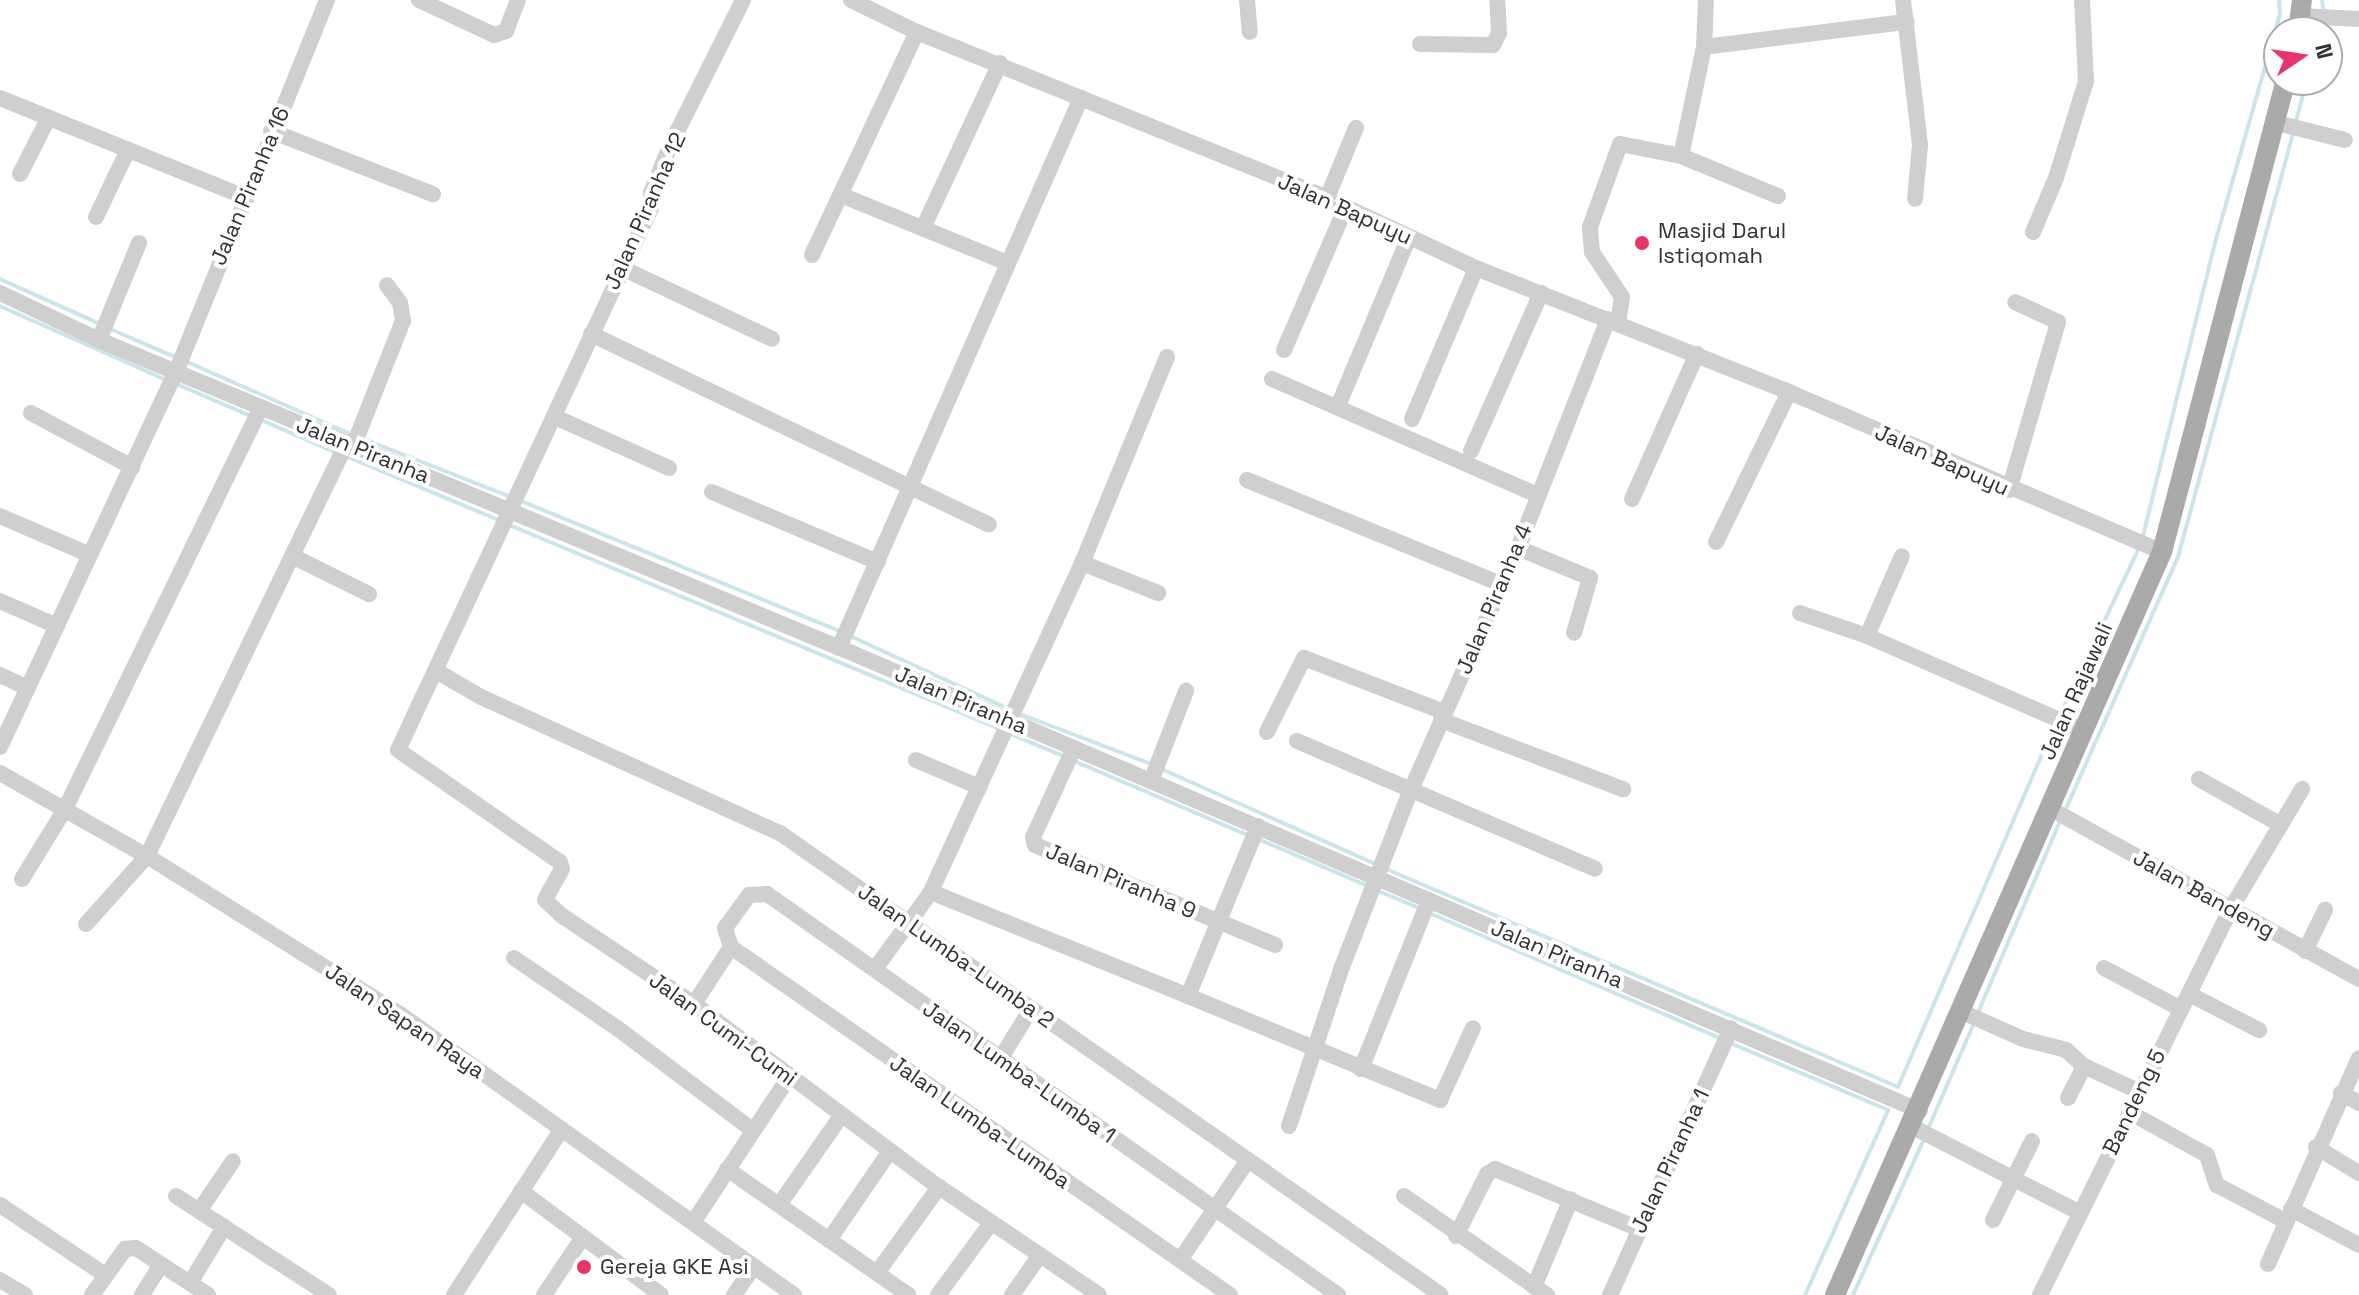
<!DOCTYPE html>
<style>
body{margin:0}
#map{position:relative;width:2359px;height:1295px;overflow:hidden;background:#fff;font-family:"Space Grotesk",sans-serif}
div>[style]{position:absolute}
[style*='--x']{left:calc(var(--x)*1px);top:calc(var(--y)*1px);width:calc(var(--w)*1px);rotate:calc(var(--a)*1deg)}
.stream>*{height:4px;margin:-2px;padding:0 2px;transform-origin:2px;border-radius:2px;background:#cae6ec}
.minor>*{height:16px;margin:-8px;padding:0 8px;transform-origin:8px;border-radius:8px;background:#cfcfcf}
.major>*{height:20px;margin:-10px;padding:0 10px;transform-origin:10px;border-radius:10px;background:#aaa}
.dots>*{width:22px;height:22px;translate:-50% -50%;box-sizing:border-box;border:4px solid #fff;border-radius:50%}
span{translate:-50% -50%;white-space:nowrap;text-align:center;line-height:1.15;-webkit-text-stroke:8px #fff;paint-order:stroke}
.street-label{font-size:22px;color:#323232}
.poi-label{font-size:22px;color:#323232}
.left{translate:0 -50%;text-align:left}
.north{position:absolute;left:2263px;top:16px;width:80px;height:80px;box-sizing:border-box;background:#fff;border:2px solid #adadad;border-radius:50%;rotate:77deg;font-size:22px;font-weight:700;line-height:32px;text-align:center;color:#323232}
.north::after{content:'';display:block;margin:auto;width:28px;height:36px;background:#e83468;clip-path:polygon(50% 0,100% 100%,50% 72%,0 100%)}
</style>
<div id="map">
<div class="stream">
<div style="--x:2322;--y:0;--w:14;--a:82"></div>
<div style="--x:2295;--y:125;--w:47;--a:-75.1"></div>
<div style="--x:0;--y:279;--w:110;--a:24.2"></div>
<div style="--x:0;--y:306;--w:182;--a:24"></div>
<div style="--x:108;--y:328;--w:75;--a:23.5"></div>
<div style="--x:185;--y:361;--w:184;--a:23.8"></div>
<div style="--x:174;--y:383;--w:84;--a:23.2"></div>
<div style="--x:259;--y:419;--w:83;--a:23.5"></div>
<div style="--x:361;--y:438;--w:163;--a:21.5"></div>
<div style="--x:343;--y:455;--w:171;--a:22.7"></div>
<div style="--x:521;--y:501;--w:347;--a:22.2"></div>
<div style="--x:509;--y:525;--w:532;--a:22.56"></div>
<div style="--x:2142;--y:540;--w:310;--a:-76.2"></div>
<div style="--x:2216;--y:239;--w:233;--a:-74.1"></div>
<div style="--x:2280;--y:15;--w:15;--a:-94"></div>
<div style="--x:850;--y:636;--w:175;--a:24.7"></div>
<div style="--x:1017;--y:713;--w:143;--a:20.8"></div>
<div style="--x:2059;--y:717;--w:187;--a:-64.7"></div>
<div style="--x:1008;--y:733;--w:63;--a:22.5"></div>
<div style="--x:1074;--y:761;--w:191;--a:23.1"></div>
<div style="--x:1159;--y:768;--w:240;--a:23.9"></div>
<div style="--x:2064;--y:813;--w:280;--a:-66"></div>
<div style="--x:2178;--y:557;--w:439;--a:-74.8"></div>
<div style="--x:1258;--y:839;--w:120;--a:23.1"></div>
<div style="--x:1386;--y:869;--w:556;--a:23.06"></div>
<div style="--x:1376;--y:890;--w:47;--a:22.7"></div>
<div style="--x:1427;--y:912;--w:319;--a:23.3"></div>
<div style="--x:1977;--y:1015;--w:211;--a:-66.8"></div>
<div style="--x:1728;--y:1042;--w:174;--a:23"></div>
<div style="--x:1898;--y:1087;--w:395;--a:-66.6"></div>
<div style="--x:1928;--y:1129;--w:116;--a:-66.5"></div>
<div style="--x:1805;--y:1295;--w:203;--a:-65.8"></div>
<div style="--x:1853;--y:1295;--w:174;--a:-65.5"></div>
</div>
<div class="minor">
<div style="--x:419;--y:0;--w:83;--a:25"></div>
<div style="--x:494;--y:35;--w:13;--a:-18"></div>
<div style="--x:506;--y:31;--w:33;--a:-69"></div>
<div style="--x:743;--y:0;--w:163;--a:116.6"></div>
<div style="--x:670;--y:146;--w:51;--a:112"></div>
<div style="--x:651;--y:193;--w:15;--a:90"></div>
<div style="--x:651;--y:208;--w:598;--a:115.02"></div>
<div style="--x:398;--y:750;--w:197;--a:34.7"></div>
<div style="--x:560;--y:862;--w:7;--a:74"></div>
<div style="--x:562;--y:869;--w:35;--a:119"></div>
<div style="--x:545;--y:900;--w:22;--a:43"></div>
<div style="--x:561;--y:915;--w:160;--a:33.8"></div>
<div style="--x:694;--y:1004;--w:306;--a:36.8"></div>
<div style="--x:939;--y:1187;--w:193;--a:34"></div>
<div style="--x:851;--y:0;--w:73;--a:25.9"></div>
<div style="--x:917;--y:32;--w:442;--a:22"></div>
<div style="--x:1327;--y:198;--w:165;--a:25.2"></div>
<div style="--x:1476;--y:268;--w:337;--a:21.6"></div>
<div style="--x:1789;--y:392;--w:406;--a:23.2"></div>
<div style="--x:1247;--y:0;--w:32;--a:85"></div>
<div style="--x:1903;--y:0;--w:146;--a:83.3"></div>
<div style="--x:1920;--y:145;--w:54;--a:95.3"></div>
<div style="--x:2302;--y:16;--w:57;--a:3"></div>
<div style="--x:1420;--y:44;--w:73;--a:0.8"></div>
<div style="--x:1493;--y:45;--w:13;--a:-63"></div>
<div style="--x:1499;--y:33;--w:33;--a:-93"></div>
<div style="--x:1704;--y:47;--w:204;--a:-7.1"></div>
<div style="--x:0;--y:98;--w:264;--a:22"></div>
<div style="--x:2273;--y:122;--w:74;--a:14"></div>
<div style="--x:271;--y:131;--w:174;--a:21.3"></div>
<div style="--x:1681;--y:156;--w:105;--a:22.4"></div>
<div style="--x:20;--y:174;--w:62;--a:-63"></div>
<div style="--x:841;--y:195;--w:177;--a:22.2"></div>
<div style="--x:1327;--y:198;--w:76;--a:-67.5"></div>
<div style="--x:96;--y:217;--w:72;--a:-64.5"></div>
<div style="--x:923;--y:228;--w:182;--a:-65"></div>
<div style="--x:2033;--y:232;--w:59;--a:-66.9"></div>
<div style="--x:2056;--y:178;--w:102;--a:-72.8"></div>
<div style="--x:2086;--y:81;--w:81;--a:-92.8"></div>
<div style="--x:812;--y:255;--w:246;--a:-64.8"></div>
<div style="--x:620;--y:267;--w:168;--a:25.3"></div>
<div style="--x:0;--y:293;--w:110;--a:25.4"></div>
<div style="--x:99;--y:340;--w:815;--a:22.57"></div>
<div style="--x:852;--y:653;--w:1162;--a:23.21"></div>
<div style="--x:1618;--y:323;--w:26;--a:-81"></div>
<div style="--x:1622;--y:297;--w:54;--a:-123.7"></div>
<div style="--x:1592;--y:252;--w:25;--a:-95"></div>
<div style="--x:1590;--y:227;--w:88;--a:-70.1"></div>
<div style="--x:1620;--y:144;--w:62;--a:11.1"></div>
<div style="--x:1681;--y:156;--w:111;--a:-78.1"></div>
<div style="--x:1704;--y:47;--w:47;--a:-87.6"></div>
<div style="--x:591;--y:334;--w:441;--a:25.6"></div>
<div style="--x:99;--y:340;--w:105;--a:-67.6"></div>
<div style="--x:1284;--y:350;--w:156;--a:-66.6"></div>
<div style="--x:1167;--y:357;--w:223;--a:112.4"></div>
<div style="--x:1082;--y:563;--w:362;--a:114.7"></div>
<div style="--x:931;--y:892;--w:277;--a:22"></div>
<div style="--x:1272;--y:379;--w:289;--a:23.6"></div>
<div style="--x:1338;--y:406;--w:183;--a:-67.2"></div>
<div style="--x:31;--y:413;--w:115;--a:28.1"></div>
<div style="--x:555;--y:417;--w:125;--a:24.1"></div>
<div style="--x:1412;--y:419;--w:164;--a:-67"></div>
<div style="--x:353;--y:447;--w:136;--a:-68.4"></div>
<div style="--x:403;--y:321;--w:18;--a:-99"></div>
<div style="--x:400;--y:303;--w:22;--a:-126"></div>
<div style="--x:1471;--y:451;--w:173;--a:-66.1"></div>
<div style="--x:1247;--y:480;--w:274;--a:22.3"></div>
<div style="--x:2009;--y:490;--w:175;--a:-73.7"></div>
<div style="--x:2058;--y:322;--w:47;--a:-155.1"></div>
<div style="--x:712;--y:492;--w:180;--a:22.9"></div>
<div style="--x:1632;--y:499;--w:159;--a:-65.9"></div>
<div style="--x:0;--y:516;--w:98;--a:23.4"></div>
<div style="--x:1716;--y:542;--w:167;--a:-64"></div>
<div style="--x:1518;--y:548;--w:78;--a:22.6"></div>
<div style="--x:1590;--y:578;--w:57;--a:106.2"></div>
<div style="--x:292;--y:556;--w:86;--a:26.3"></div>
<div style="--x:1082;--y:563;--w:82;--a:21.5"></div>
<div style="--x:0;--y:601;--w:62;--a:23.7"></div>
<div style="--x:1800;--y:613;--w:71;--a:18.9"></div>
<div style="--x:1867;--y:636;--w:237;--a:23.6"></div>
<div style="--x:1867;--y:636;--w:87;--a:-66.4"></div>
<div style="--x:839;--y:648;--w:601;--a:-66.25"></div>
<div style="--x:438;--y:672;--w:50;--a:30.2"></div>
<div style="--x:481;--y:697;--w:328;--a:24.5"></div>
<div style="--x:780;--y:833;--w:806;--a:34.95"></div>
<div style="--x:0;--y:675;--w:31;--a:25"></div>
<div style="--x:1441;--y:720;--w:195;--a:20.8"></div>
<div style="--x:1267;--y:732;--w:83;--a:-63.4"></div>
<div style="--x:1304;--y:658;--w:150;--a:21.1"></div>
<div style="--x:1297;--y:741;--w:324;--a:23.2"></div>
<div style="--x:0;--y:747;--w:414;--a:-64.9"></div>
<div style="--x:176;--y:372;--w:401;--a:-67.9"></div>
<div style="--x:1074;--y:748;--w:98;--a:114.7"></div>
<div style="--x:1033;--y:837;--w:8;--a:76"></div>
<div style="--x:1035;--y:845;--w:260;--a:22.6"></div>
<div style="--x:916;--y:760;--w:69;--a:23.2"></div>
<div style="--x:0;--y:773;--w:169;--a:29.5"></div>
<div style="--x:147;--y:856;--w:298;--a:32"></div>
<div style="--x:400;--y:1014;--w:484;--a:35.5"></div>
<div style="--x:2199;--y:779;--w:94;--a:29.3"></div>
<div style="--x:1151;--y:781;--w:97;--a:-68.7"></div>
<div style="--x:2049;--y:808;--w:354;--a:28.9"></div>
<div style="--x:1258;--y:826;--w:184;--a:112.4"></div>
<div style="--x:1188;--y:996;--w:273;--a:22.4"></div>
<div style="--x:1440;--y:1100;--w:79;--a:-65.4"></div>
<div style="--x:22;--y:879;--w:82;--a:-58.4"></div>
<div style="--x:65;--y:809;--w:446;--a:-64"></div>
<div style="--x:86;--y:924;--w:91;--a:-48.1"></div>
<div style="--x:147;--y:856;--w:458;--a:-64.2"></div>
<div style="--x:2305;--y:951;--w:46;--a:-64"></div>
<div style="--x:514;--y:958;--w:125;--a:34.2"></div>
<div style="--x:617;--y:1028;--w:168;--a:37"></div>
<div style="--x:2104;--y:968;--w:87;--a:28"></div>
<div style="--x:875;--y:969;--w:95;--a:-54"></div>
<div style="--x:2189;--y:994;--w:79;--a:27.2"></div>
<div style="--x:694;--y:1004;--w:68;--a:-57"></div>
<div style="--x:1960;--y:1011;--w:69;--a:24"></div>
<div style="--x:2023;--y:1039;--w:44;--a:14.3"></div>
<div style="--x:2066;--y:1050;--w:24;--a:42"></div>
<div style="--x:2084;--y:1066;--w:60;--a:24.8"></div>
<div style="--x:999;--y:1061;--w:61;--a:-58.4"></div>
<div style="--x:1361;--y:1069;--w:182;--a:-68.1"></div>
<div style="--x:2341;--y:1093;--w:21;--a:29"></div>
<div style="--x:2068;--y:1098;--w:36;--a:-63"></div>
<div style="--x:2129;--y:1112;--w:89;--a:28.9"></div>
<div style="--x:2207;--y:1155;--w:32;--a:72"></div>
<div style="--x:2217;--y:1185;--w:77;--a:27.9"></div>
<div style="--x:1289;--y:1126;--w:168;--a:-71.6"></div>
<div style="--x:1342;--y:967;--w:188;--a:-68.8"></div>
<div style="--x:1410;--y:792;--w:267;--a:-66.1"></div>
<div style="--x:1518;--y:548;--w:246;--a:-68.5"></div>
<div style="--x:1913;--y:1127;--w:188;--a:27.2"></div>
<div style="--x:2316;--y:1147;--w:50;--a:31.2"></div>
<div style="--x:727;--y:1169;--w:221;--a:34.8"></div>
<div style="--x:521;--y:1191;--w:174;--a:36.6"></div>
<div style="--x:176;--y:1196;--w:182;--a:32.9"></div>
<div style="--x:1404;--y:1196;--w:174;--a:34.7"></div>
<div style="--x:0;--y:1205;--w:125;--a:33.6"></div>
<div style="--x:779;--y:1205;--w:108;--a:-55.1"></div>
<div style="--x:2291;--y:1209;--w:77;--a:27.9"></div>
<div style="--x:199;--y:1211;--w:60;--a:-55.8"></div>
<div style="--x:1993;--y:1220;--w:88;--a:-63.7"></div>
<div style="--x:694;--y:1221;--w:173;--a:-56.6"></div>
<div style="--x:1456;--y:1236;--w:69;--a:-63.4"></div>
<div style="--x:1487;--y:1174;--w:9;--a:-32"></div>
<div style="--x:1495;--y:1169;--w:156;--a:22.6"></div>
<div style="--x:829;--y:1240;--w:108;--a:-55.6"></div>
<div style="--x:1180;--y:1260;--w:121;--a:-55.8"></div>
<div style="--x:2268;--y:1264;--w:225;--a:-66.2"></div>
<div style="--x:877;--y:1273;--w:106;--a:-54.2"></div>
<div style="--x:0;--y:1280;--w:29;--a:31"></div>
<div style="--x:190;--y:1283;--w:66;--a:-58.7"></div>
<div style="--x:1534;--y:1287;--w:95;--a:-67.2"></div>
<div style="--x:92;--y:1295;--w:57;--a:-54.3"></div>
<div style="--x:125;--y:1249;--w:11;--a:-5"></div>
<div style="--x:136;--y:1248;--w:86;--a:33.1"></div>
<div style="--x:142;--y:1295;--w:36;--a:-58"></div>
<div style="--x:454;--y:1295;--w:197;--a:-57"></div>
<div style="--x:544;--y:1295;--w:70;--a:-56.1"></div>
<div style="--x:734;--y:1295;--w:35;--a:-55"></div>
<div style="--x:938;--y:1295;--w:89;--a:-53.6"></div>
<div style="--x:1012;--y:1295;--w:49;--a:-55"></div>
<div style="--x:1230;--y:1295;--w:608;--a:-145.11"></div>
<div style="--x:731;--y:947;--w:20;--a:-108"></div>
<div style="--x:725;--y:928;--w:41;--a:-54"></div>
<div style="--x:749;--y:895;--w:18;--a:-3"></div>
<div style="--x:767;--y:894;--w:698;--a:35.08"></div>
<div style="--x:1610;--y:1295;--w:293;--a:-65.6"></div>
<div style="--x:2040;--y:1295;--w:429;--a:-63.7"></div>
<div style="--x:2230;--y:910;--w:141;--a:-59.2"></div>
</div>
<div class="major">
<div style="--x:2298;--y:32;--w:32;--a:-83"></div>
<div style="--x:1835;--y:1295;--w:812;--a:-66.25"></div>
<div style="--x:2162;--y:552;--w:488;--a:-75.3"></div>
</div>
<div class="dots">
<div style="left:1642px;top:243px;background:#e83468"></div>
<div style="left:584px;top:1267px;background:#e83468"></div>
</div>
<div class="street-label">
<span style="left:250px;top:186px;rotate:-67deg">Jalan Piranha 16</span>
<span style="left:1345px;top:209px;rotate:24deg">Jalan Bapuyu</span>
<span style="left:645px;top:211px;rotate:-66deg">Jalan Piranha 12</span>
<span style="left:363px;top:450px;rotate:22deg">Jalan Piranha</span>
<span style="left:1942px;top:460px;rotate:24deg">Jalan Bapuyu</span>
<span style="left:1494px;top:599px;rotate:-67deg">Jalan Piranha 4</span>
<span style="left:2076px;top:691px;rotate:-66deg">Jalan Rajawali</span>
<span style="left:961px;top:700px;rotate:23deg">Jalan Piranha</span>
<span style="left:1121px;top:881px;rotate:23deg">Jalan Piranha 9</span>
<span style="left:2204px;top:894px;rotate:29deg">Jalan Bandeng</span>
<span style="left:1557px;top:954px;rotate:23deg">Jalan Piranha</span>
<span style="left:956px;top:956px;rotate:35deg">Jalan Lumba-Lumba 2</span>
<span style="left:405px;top:1021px;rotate:34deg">Jalan Sapan Raya</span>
<span style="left:723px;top:1029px;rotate:36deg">Jalan Cumi-Cumi</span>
<span style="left:1019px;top:1072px;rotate:35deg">Jalan Lumba-Lumba 1</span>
<span style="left:2134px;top:1102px;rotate:-64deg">Bandeng 5</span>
<span style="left:980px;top:1122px;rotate:35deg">Jalan Lumba-Lumba</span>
<span style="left:1670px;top:1161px;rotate:-65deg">Jalan Piranha 1</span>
</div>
<div class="poi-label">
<span class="left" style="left:1658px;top:243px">Masjid Darul<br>Istiqomah</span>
<span class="left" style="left:600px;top:1267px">Gereja GKE Asi</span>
</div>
<div class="north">N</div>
</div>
